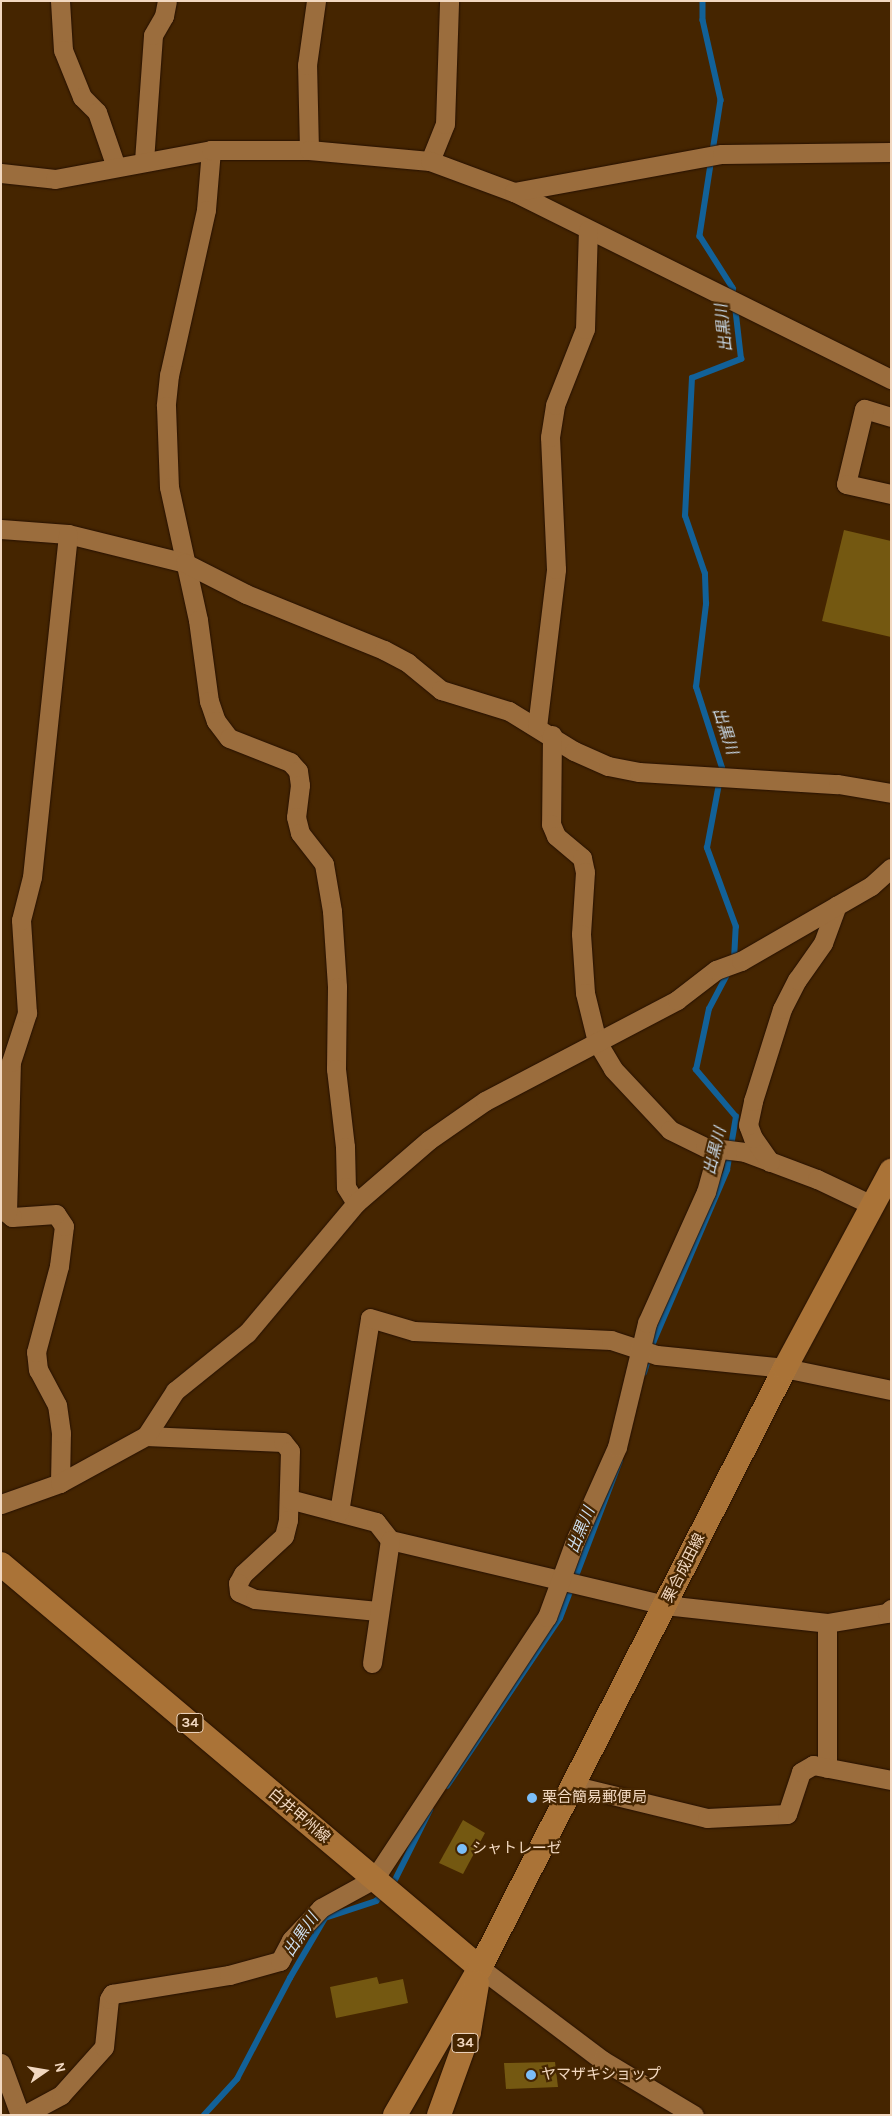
<!DOCTYPE html>
<meta charset="utf-8">
<style>
body{margin:0}
#map{position:relative;width:892px;height:2116px;overflow:hidden;background:#452500;font-family:Karla,"Noto Sans JP",sans-serif}
div>[style]{position:absolute}
[style*='--x']{left:calc(var(--x)*1px);top:calc(var(--y)*1px);width:calc(var(--w)*1px);rotate:calc(var(--a)*1deg)}
.stream>*{height:5.5px;margin:-2.75px;padding:0 2.75px;transform-origin:2.75px;border-radius:2.75px;background:#126198}
.building>*{inset:0;background:#745811}
.roads{filter:drop-shadow(0 0 1px #251000) drop-shadow(0 0 1px #251000)}
.minor>*{height:19px;margin:-9.5px;padding:0 9.5px;transform-origin:9.5px;border-radius:9.5px;background:#9b6d3d}
.major>*{height:24px;margin:-12px;padding:0 12px;transform-origin:12px;border-radius:12px;background:#aa7337}
.dots>*{width:14px;height:14px;translate:-50% -50%;box-sizing:border-box;border:2px solid #452500;border-radius:50%}
span{translate:-50% -50%;white-space:nowrap;text-align:center;line-height:1.15;-webkit-text-stroke:4.5px #452500;paint-order:stroke}
.shield-label span{padding:1px 4px;background:#452500;border:1px solid;border-radius:4px;-webkit-text-stroke-width:0}
.shield-label{font-size:14px;color:#f2d8c0;font-weight:700}
.street-label{font-size:15px;color:#f2d8c0}
.poi-label{font-size:15px;color:#f2d8c0}
.left{translate:0 -50%;text-align:left}
.water-label{font-size:16px;color:#ccdeee;font-style:italic}
.frame{position:absolute;inset:0;border:2px solid #f2d8c0;pointer-events:none}
.north{position:absolute;left:20px;top:2046px;width:50px;height:50px;-webkit-text-stroke:4px #452500;paint-order:stroke;rotate:77deg;font-size:14px;font-weight:700;line-height:20px;text-align:center;color:#f2d8c0}
.north::after{content:'';display:block;margin:auto;width:18px;height:22px;background:#f2d8c0;clip-path:polygon(50% 0,100% 100%,50% 72%,0 100%)}
</style>
<div id="map">
<div class="stream">
<div style="--x:703;--y:1;--w:19;--a:90"></div>
<div style="--x:703;--y:20;--w:82;--a:77.3"></div>
<div style="--x:721;--y:100;--w:138;--a:98.8"></div>
<div style="--x:700;--y:236;--w:62;--a:57.6"></div>
<div style="--x:733;--y:288;--w:9;--a:84"></div>
<div style="--x:734;--y:960;--w:33;--a:-87"></div>
<div style="--x:736;--y:927;--w:84;--a:-110.2"></div>
<div style="--x:707;--y:848;--w:81;--a:-79.4"></div>
<div style="--x:722;--y:768;--w:85;--a:-107.8"></div>
<div style="--x:696;--y:687;--w:84;--a:-83.1"></div>
<div style="--x:706;--y:604;--w:30;--a:-92"></div>
<div style="--x:705;--y:574;--w:61;--a:-109"></div>
<div style="--x:685;--y:516;--w:138;--a:-87.1"></div>
<div style="--x:692;--y:378;--w:53;--a:-21.2"></div>
<div style="--x:741;--y:359;--w:53;--a:-96.5"></div>
<div style="--x:644;--y:1373;--w:31;--a:-73"></div>
<div style="--x:653;--y:1343;--w:188;--a:-66.8"></div>
<div style="--x:727;--y:1170;--w:54;--a:-80.4"></div>
<div style="--x:736;--y:1117;--w:62;--a:-130.4"></div>
<div style="--x:696;--y:1070;--w:62;--a:-78"></div>
<div style="--x:709;--y:1009;--w:43;--a:-62.2"></div>
<div style="--x:447;--y:1786;--w:202;--a:-56.1"></div>
<div style="--x:560;--y:1618;--w:168;--a:-69.1"></div>
<div style="--x:392;--y:1886;--w:85;--a:-63.4"></div>
<div style="--x:204;--y:2115;--w:49;--a:-47.5"></div>
<div style="--x:237;--y:2079;--w:114;--a:-62.3"></div>
<div style="--x:290;--y:1978;--w:69;--a:-59.7"></div>
<div style="--x:325;--y:1918;--w:54;--a:-18.4"></div>
<div style="--x:376;--y:1901;--w:10;--a:-45"></div>
</div>
<div class="building">
<div style="clip-path:polygon(844px 530px,891px 541px,891px 637px,822px 621px)"></div>
<div style="clip-path:polygon(463px 1820px,485px 1833px,463px 1874px,439px 1863px)"></div>
<div style="clip-path:polygon(377px 1977px,379px 1984px,403px 1979px,408px 2003px,336px 2018px,330px 1987px)"></div>
<div style="clip-path:polygon(555px 2062px,558px 2087px,506px 2089px,504px 2063px)"></div>
</div>
<div class="roads">
<div class="minor">
<div style="--x:60;--y:1;--w:49;--a:86.5"></div>
<div style="--x:63;--y:50;--w:51;--a:68"></div>
<div style="--x:82;--y:97;--w:21;--a:45"></div>
<div style="--x:97;--y:112;--w:58;--a:70.9"></div>
<div style="--x:211;--y:150;--w:60;--a:94.8"></div>
<div style="--x:206;--y:210;--w:169;--a:102.6"></div>
<div style="--x:169;--y:375;--w:31;--a:96"></div>
<div style="--x:166;--y:406;--w:81;--a:87.9"></div>
<div style="--x:169;--y:487;--w:136;--a:77.7"></div>
<div style="--x:198;--y:620;--w:82;--a:82.3"></div>
<div style="--x:209;--y:701;--w:21;--a:71"></div>
<div style="--x:216;--y:721;--w:21;--a:53"></div>
<div style="--x:229;--y:738;--w:66;--a:21.5"></div>
<div style="--x:290;--y:762;--w:12;--a:48"></div>
<div style="--x:298;--y:771;--w:14;--a:82"></div>
<div style="--x:300;--y:785;--w:32;--a:97"></div>
<div style="--x:296;--y:817;--w:16;--a:76"></div>
<div style="--x:300;--y:833;--w:39;--a:52"></div>
<div style="--x:324;--y:864;--w:48;--a:80.3"></div>
<div style="--x:332;--y:911;--w:76;--a:86.2"></div>
<div style="--x:337;--y:987;--w:82;--a:90.7"></div>
<div style="--x:336;--y:1069;--w:79;--a:83.4"></div>
<div style="--x:345;--y:1147;--w:40;--a:88.6"></div>
<div style="--x:346;--y:1187;--w:19;--a:58"></div>
<div style="--x:309;--y:150;--w:85;--a:-91.3"></div>
<div style="--x:307;--y:65;--w:65;--a:-82"></div>
<div style="--x:144;--y:161;--w:126;--a:-85.9"></div>
<div style="--x:153;--y:35;--w:22;--a:-60"></div>
<div style="--x:164;--y:16;--w:15;--a:-79"></div>
<div style="--x:430;--y:161;--w:40;--a:-68"></div>
<div style="--x:445;--y:124;--w:123;--a:-88.1"></div>
<div style="--x:1;--y:173;--w:54;--a:6.3"></div>
<div style="--x:55;--y:179;--w:159;--a:-10.5"></div>
<div style="--x:211;--y:150;--w:98;--a:0"></div>
<div style="--x:309;--y:150;--w:121;--a:5.2"></div>
<div style="--x:430;--y:161;--w:90;--a:20.3"></div>
<div style="--x:514;--y:192;--w:421;--a:26.4"></div>
<div style="--x:514;--y:192;--w:211;--a:-10.4"></div>
<div style="--x:722;--y:154;--w:169;--a:-0.7"></div>
<div style="--x:891;--y:417;--w:28;--a:-163"></div>
<div style="--x:864;--y:409;--w:77;--a:103.5"></div>
<div style="--x:846;--y:484;--w:46;--a:12.5"></div>
<div style="--x:1;--y:529;--w:67;--a:4.3"></div>
<div style="--x:68;--y:534;--w:121;--a:13.9"></div>
<div style="--x:185;--y:563;--w:68;--a:26.9"></div>
<div style="--x:246;--y:594;--w:149;--a:22.1"></div>
<div style="--x:384;--y:650;--w:27;--a:28"></div>
<div style="--x:408;--y:663;--w:43;--a:39.3"></div>
<div style="--x:441;--y:690;--w:71;--a:17.2"></div>
<div style="--x:509;--y:711;--w:76;--a:31.6"></div>
<div style="--x:574;--y:751;--w:37;--a:24"></div>
<div style="--x:608;--y:766;--w:32;--a:11"></div>
<div style="--x:639;--y:772;--w:199;--a:3.5"></div>
<div style="--x:838;--y:784;--w:54;--a:9.6"></div>
<div style="--x:537;--y:727;--w:159;--a:-83.1"></div>
<div style="--x:556;--y:569;--w:132;--a:-92.6"></div>
<div style="--x:550;--y:437;--w:32;--a:-81"></div>
<div style="--x:555;--y:405;--w:82;--a:-68.5"></div>
<div style="--x:585;--y:329;--w:99;--a:-88.3"></div>
<div style="--x:552;--y:735;--w:89;--a:90.6"></div>
<div style="--x:551;--y:824;--w:13;--a:67"></div>
<div style="--x:556;--y:836;--w:34;--a:40"></div>
<div style="--x:582;--y:858;--w:14;--a:78"></div>
<div style="--x:585;--y:872;--w:62;--a:93.7"></div>
<div style="--x:581;--y:934;--w:59;--a:86.1"></div>
<div style="--x:585;--y:993;--w:50;--a:76.2"></div>
<div style="--x:597;--y:1042;--w:31;--a:59"></div>
<div style="--x:613;--y:1069;--w:83;--a:46.9"></div>
<div style="--x:670;--y:1130;--w:39;--a:26"></div>
<div style="--x:705;--y:1147;--w:40;--a:7.1"></div>
<div style="--x:745;--y:1152;--w:77;--a:20.6"></div>
<div style="--x:817;--y:1179;--w:61;--a:25.3"></div>
<div style="--x:770;--y:1162;--w:29;--a:-125"></div>
<div style="--x:753;--y:1138;--w:14;--a:-111"></div>
<div style="--x:748;--y:1125;--w:25;--a:-78"></div>
<div style="--x:753;--y:1101;--w:96;--a:-72.5"></div>
<div style="--x:782;--y:1009;--w:33;--a:-63"></div>
<div style="--x:797;--y:980;--w:45;--a:-54.9"></div>
<div style="--x:823;--y:943;--w:40;--a:-69.8"></div>
<div style="--x:146;--y:1436;--w:137;--a:2.5"></div>
<div style="--x:283;--y:1442;--w:11;--a:52"></div>
<div style="--x:290;--y:1451;--w:69;--a:91.7"></div>
<div style="--x:288;--y:1520;--w:16;--a:104"></div>
<div style="--x:284;--y:1536;--w:56;--a:137.2"></div>
<div style="--x:243;--y:1574;--w:10;--a:119"></div>
<div style="--x:238;--y:1583;--w:9;--a:84"></div>
<div style="--x:239;--y:1592;--w:17;--a:24"></div>
<div style="--x:255;--y:1599;--w:123;--a:5.6"></div>
<div style="--x:60;--y:1483;--w:50;--a:-88.9"></div>
<div style="--x:61;--y:1433;--w:28;--a:-98"></div>
<div style="--x:57;--y:1405;--w:40;--a:-118"></div>
<div style="--x:38;--y:1370;--w:18;--a:-96"></div>
<div style="--x:36;--y:1352;--w:89;--a:-75"></div>
<div style="--x:59;--y:1266;--w:40;--a:-82.9"></div>
<div style="--x:64;--y:1226;--w:14;--a:-124"></div>
<div style="--x:56;--y:1214;--w:44;--a:176.1"></div>
<div style="--x:12;--y:1217;--w:6;--a:-141"></div>
<div style="--x:7;--y:1213;--w:151;--a:-88.5"></div>
<div style="--x:11;--y:1062;--w:52;--a:-71.9"></div>
<div style="--x:27;--y:1013;--w:93;--a:-93.7"></div>
<div style="--x:21;--y:920;--w:44;--a:-75.7"></div>
<div style="--x:32;--y:877;--w:345;--a:-84"></div>
<div style="--x:289;--y:1499;--w:90;--a:14.8"></div>
<div style="--x:376;--y:1522;--w:23;--a:52"></div>
<div style="--x:390;--y:1540;--w:283;--a:13.3"></div>
<div style="--x:665;--y:1605;--w:163;--a:6.3"></div>
<div style="--x:827;--y:1623;--w:61;--a:-9.5"></div>
<div style="--x:887;--y:1613;--w:6;--a:-45"></div>
<div style="--x:1;--y:1504;--w:63;--a:-19.6"></div>
<div style="--x:60;--y:1483;--w:98;--a:-28.7"></div>
<div style="--x:146;--y:1436;--w:54;--a:-57.2"></div>
<div style="--x:175;--y:1391;--w:92;--a:-38.9"></div>
<div style="--x:247;--y:1333;--w:170;--a:-50"></div>
<div style="--x:356;--y:1203;--w:96;--a:-40.8"></div>
<div style="--x:429;--y:1140;--w:68;--a:-34.9"></div>
<div style="--x:485;--y:1101;--w:217;--a:-27.7"></div>
<div style="--x:677;--y:1000;--w:49;--a:-37.6"></div>
<div style="--x:716;--y:970;--w:27;--a:-20"></div>
<div style="--x:741;--y:961;--w:150;--a:-30"></div>
<div style="--x:871;--y:886;--w:27;--a:-42"></div>
<div style="--x:339;--y:1512;--w:196;--a:-80.9"></div>
<div style="--x:370;--y:1318;--w:46;--a:16.5"></div>
<div style="--x:414;--y:1331;--w:197;--a:2.6"></div>
<div style="--x:611;--y:1340;--w:48;--a:18.1"></div>
<div style="--x:657;--y:1355;--w:129;--a:5.8"></div>
<div style="--x:785;--y:1368;--w:108;--a:11.7"></div>
<div style="--x:827;--y:1623;--w:145;--a:90"></div>
<div style="--x:372;--y:1663;--w:124;--a:-81.7"></div>
<div style="--x:571;--y:1785;--w:140;--a:13.6"></div>
<div style="--x:707;--y:1818;--w:80;--a:-2.9"></div>
<div style="--x:787;--y:1814;--w:44;--a:-71.6"></div>
<div style="--x:801;--y:1772;--w:14;--a:-30"></div>
<div style="--x:813;--y:1765;--w:79;--a:10.9"></div>
<div style="--x:480;--y:1968;--w:153;--a:37"></div>
<div style="--x:602;--y:2060;--w:107;--a:30.9"></div>
<div style="--x:1;--y:2063;--w:55;--a:69.9"></div>
<div style="--x:24;--y:2115;--w:42;--a:-28.4"></div>
<div style="--x:61;--y:2095;--w:64;--a:-48.1"></div>
<div style="--x:104;--y:2047;--w:48;--a:-84.1"></div>
<div style="--x:109;--y:1999;--w:6;--a:-59"></div>
<div style="--x:112;--y:1994;--w:119;--a:-9.2"></div>
<div style="--x:229;--y:1975;--w:53;--a:-15.4"></div>
<div style="--x:280;--y:1961;--w:24;--a:-62"></div>
<div style="--x:291;--y:1940;--w:44;--a:-46.8"></div>
<div style="--x:321;--y:1908;--w:60;--a:-28.7"></div>
<div style="--x:374;--y:1879;--w:314;--a:-56.6"></div>
<div style="--x:547;--y:1617;--w:81;--a:-69.8"></div>
<div style="--x:575;--y:1541;--w:103;--a:-65.9"></div>
<div style="--x:617;--y:1447;--w:128;--a:-76.4"></div>
<div style="--x:647;--y:1323;--w:144;--a:-65.8"></div>
<div style="--x:706;--y:1192;--w:45;--a:-74.4"></div>
</div>
<div class="major">
<div style="--x:1;--y:1564;--w:627;--a:40.15"></div>
<div style="--x:395;--y:2115;--w:170;--a:-60"></div>
<div style="--x:480;--y:1968;--w:673;--a:-63.05"></div>
<div style="--x:785;--y:1368;--w:224;--a:-61.7"></div>
<div style="--x:439;--y:2115;--w:88;--a:-70.1"></div>
<div style="--x:469;--y:2032;--w:49;--a:-80.5"></div>
</div>
</div>
<div class="dots">
<div style="left:532px;top:1798px;background:#7bbef8"></div>
<div style="left:462px;top:1849px;background:#7bbef8"></div>
<div style="left:531px;top:2075px;background:#7bbef8"></div>
</div>
<div class="shield-label">
<span style="left:190px;top:1723px">34</span>
<span style="left:465px;top:2043px">34</span>
</div>
<div class="street-label">
<span style="left:684px;top:1568px;rotate:-63deg">栗合成田線</span>
<span style="left:299px;top:1816px;rotate:40deg">白井甲州線</span>
</div>
<div class="poi-label">
<span class="left" style="left:542px;top:1798px">栗合簡易郵便局</span>
<span class="left" style="left:472px;top:1849px">シャトレーゼ</span>
<span class="left" style="left:541px;top:2075px">ヤマザキショップ</span>
</div>
<div class="water-label">
<span style="left:724px;top:328px;rotate:-96deg">出黒川</span>
<span style="left:725px;top:731px;rotate:72deg">出黒川</span>
<span style="left:715px;top:1151px;rotate:-76deg">出黒川</span>
<span style="left:581px;top:1530px;rotate:-68deg">出黒川</span>
<span style="left:301px;top:1935px;rotate:-56deg">出黒川</span>
</div>
<div class="frame"></div>
<div class="north">N</div>
</div>
